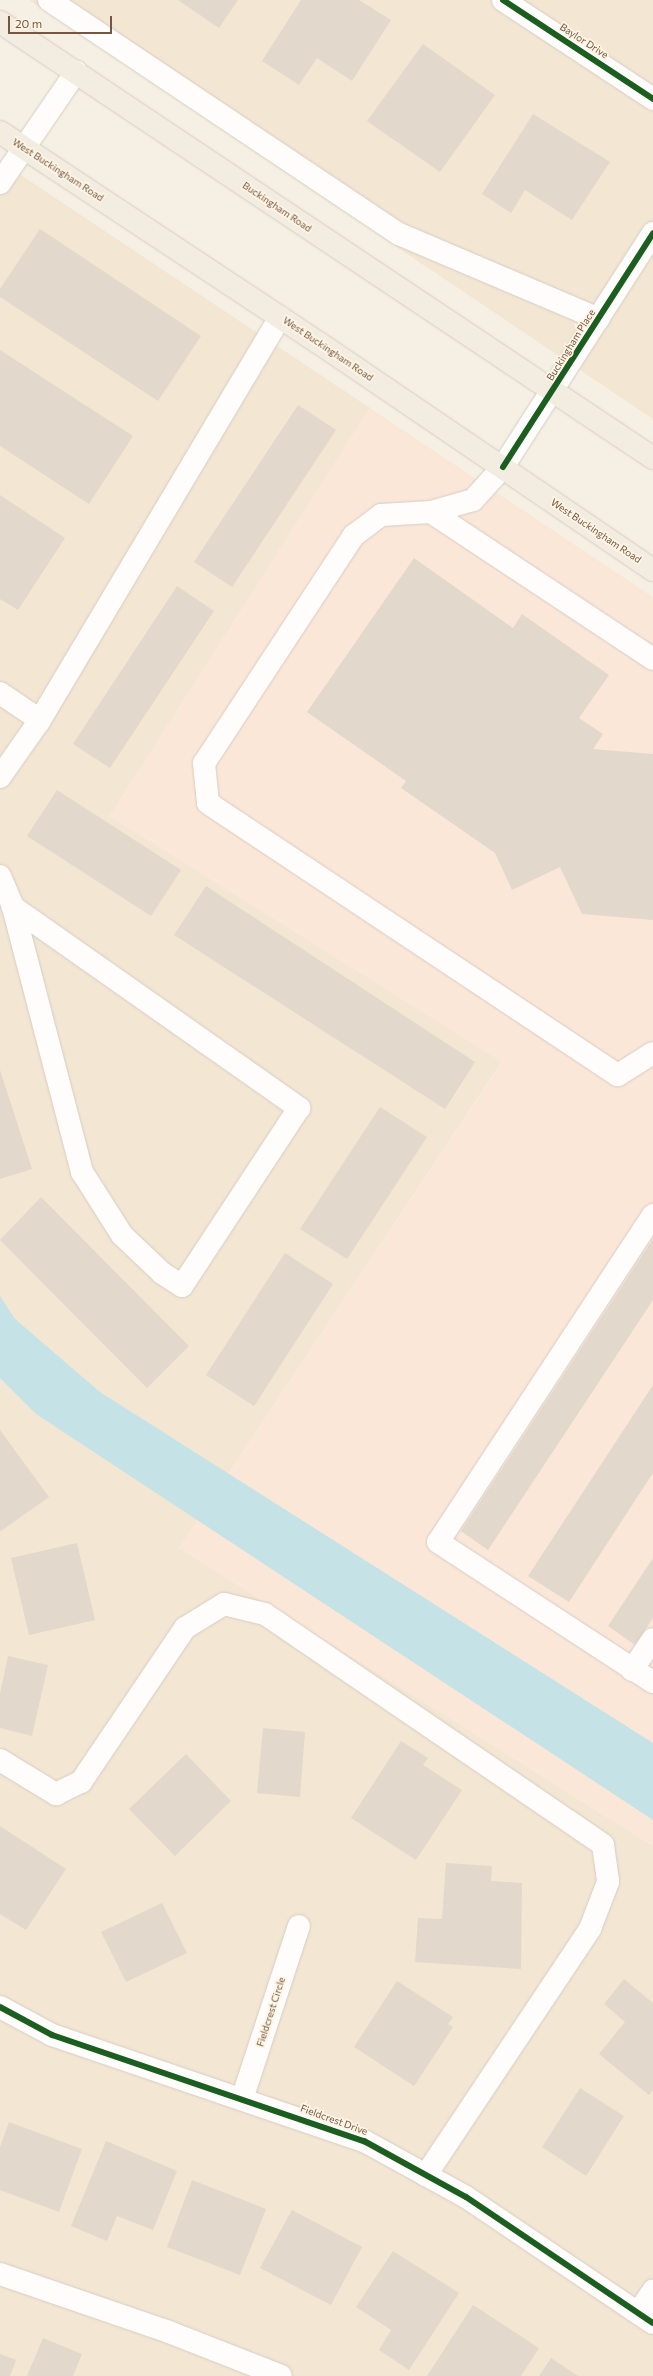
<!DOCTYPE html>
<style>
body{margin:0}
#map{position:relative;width:653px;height:2376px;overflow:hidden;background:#f6f0e4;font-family:Commissioner,sans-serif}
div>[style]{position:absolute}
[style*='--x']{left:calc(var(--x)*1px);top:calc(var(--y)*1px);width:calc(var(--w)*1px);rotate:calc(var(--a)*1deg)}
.residential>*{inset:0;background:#f3e6d3}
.commercial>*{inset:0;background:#fbe7d8}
.water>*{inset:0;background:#c5e3e7}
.building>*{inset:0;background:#e2d8cc}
.roads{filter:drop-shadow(0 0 1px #d7cdc2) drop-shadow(0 0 1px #d7cdc2)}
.minor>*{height:22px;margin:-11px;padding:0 11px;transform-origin:11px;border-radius:11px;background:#fefdfb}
.major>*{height:22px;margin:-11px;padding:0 11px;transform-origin:11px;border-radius:11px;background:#f2ece1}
.cycleway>*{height:6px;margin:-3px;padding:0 3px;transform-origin:3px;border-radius:3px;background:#1b5e20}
span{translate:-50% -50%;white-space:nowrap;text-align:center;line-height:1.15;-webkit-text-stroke:3.5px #fff5e4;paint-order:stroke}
.street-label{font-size:10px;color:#745644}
.scale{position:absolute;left:8px;top:16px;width:104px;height:18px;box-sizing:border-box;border:2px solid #745644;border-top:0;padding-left:5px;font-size:12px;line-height:14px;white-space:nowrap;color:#745644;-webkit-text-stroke:3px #fff5e4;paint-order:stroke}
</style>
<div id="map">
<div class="residential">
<div style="clip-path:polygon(29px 0,653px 0,653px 419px)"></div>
<div style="clip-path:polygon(0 161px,370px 408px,110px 816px,502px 1061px,179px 1548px,653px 1846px,653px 2376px,0 2376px)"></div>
</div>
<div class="commercial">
<div style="clip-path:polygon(370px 408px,653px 597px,653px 1846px,179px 1548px,502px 1062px,110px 816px)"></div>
</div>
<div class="water">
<div style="clip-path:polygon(0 1296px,15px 1319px,100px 1392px,653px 1743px,653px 1820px,36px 1414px,0 1378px)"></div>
</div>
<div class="building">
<div style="clip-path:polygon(178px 0,238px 0,219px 28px)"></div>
<div style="clip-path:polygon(301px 0,359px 0,391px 20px,352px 81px,317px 58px,299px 85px,262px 61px)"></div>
<div style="clip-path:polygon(423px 44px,495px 95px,440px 172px,367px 121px)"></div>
<div style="clip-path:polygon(533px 114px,610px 162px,572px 220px,525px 190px,511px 213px,482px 194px)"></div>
<div style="clip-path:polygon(40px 229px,201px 336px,158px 401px,0 297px,0 289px)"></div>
<div style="clip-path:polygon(0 350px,133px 436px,89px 504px,0 446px)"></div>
<div style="clip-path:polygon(298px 405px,336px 430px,232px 587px,194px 562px)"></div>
<div style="clip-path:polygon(0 495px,65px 538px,18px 610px,0 599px)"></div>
<div style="clip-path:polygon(414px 558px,513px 628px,522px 614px,609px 675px,579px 718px,603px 734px,593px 749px,653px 754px,653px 920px,582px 914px,560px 867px,512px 890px,495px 853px,401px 788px,406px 781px,307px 712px)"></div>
<div style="clip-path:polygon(177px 586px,214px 611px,110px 768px,73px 744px)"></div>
<div style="clip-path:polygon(57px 790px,181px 870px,151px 916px,27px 836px)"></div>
<div style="clip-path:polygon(206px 886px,475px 1062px,445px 1109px,174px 935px)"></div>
<div style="clip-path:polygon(0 1070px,32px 1169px,0 1179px)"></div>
<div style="clip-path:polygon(380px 1107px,427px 1137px,347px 1259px,300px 1229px)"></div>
<div style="clip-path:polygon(41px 1197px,189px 1346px,147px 1388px,0 1240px)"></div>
<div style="clip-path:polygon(653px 1239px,653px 1300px,488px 1550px,461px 1531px)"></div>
<div style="clip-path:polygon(285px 1253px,333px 1284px,254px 1406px,206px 1375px)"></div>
<div style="clip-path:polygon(653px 1385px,653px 1473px,569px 1602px,528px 1576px)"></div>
<div style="clip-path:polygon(0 1430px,49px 1497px,1px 1531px,0 1530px)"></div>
<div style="clip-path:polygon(77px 1543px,95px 1620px,29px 1635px,11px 1558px)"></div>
<div style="clip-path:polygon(653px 1558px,653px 1618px,635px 1645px,608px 1626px)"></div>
<div style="clip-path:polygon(8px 1656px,48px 1665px,32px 1736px,0 1728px,0 1694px)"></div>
<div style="clip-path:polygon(263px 1728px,305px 1732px,300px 1797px,257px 1793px)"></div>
<div style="clip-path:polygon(401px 1741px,428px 1758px,423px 1765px,462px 1790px,416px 1860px,351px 1818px)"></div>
<div style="clip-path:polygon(186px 1754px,231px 1801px,175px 1856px,129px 1809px)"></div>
<div style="clip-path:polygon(0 1826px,66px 1869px,26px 1930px,0 1914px)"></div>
<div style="clip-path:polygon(446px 1863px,492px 1866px,491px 1881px,522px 1883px,521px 1969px,415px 1962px,418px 1918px,442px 1919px)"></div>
<div style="clip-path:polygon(162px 1903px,187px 1953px,126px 1982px,101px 1932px)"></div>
<div style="clip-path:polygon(624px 1979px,653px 2003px,653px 2090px,649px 2095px,599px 2054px,625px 2022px,604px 2004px)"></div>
<div style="clip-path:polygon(397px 1981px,453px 2017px,448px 2024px,453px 2027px,414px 2086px,354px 2047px)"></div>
<div style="clip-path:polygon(580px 2088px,624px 2116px,586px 2176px,542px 2147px)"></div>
<div style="clip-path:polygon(9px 2122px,82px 2149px,59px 2212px,0 2190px,0 2147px)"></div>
<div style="clip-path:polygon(106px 2141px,177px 2171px,153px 2230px,117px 2216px,107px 2241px,71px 2226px)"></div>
<div style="clip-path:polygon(192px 2180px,266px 2209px,240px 2275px,167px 2247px)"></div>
<div style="clip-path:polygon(292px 2210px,362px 2247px,331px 2305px,260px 2268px)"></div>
<div style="clip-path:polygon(393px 2251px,459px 2293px,409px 2370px,379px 2350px,391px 2330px,356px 2307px)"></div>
<div style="clip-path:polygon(473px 2305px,539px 2348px,521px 2376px,427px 2376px)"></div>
<div style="clip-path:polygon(43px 2338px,82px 2354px,73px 2376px,27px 2376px)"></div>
<div style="clip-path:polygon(0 2354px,16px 2360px,10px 2376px,0 2376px)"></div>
<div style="clip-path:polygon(551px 2358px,578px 2376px,539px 2376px)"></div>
</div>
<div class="roads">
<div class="minor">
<div style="--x:49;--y:0;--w:421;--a:33.8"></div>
<div style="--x:399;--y:234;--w:217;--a:23"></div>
<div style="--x:503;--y:0;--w:180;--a:33.4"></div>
<div style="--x:0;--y:183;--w:135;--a:-55.6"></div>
<div style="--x:653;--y:233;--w:278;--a:122.7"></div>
<div style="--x:503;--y:467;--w:45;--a:132.3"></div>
<div style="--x:473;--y:500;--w:44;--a:164.1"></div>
<div style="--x:431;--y:512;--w:50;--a:176.6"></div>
<div style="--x:381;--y:515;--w:34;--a:143"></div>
<div style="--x:354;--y:535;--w:273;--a:123.3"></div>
<div style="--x:204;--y:763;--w:40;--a:84.3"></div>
<div style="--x:208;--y:803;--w:492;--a:33.6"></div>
<div style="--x:618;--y:1075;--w:41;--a:-32.2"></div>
<div style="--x:431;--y:512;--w:266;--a:33.5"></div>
<div style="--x:0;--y:693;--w:48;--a:34"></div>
<div style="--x:0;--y:777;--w:70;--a:-54.9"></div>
<div style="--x:40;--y:720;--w:469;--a:-59.2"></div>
<div style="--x:0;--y:876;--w:34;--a:67"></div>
<div style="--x:13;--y:907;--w:350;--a:35.1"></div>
<div style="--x:299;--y:1108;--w:213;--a:123.3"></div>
<div style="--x:182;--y:1286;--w:24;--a:-147"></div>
<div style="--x:162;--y:1273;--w:55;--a:-136.5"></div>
<div style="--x:122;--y:1235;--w:75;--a:-122.4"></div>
<div style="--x:82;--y:1172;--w:274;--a:-104.6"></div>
<div style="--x:653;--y:1215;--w:391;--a:123.3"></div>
<div style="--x:438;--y:1542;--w:257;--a:33.1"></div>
<div style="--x:632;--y:1670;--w:37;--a:-56"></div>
<div style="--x:0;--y:1760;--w:66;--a:31.3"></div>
<div style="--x:56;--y:1794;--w:28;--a:-26"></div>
<div style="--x:81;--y:1782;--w:186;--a:-56"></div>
<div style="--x:185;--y:1628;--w:46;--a:-31.6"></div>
<div style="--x:224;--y:1604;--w:42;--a:13.7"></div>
<div style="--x:265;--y:1614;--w:409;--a:34.3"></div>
<div style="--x:603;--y:1845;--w:37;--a:82"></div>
<div style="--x:608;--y:1882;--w:50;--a:111"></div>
<div style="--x:590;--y:1929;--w:296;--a:123.7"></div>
<div style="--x:0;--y:2007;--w:59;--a:28.3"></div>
<div style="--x:52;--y:2035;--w:330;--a:18.8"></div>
<div style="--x:364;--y:2141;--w:116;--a:28.8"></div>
<div style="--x:466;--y:2197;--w:225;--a:34"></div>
<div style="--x:242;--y:2099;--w:182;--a:-71.8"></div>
<div style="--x:0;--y:2274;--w:179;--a:18.9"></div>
<div style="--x:169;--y:2332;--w:120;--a:21.4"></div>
<div style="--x:638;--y:2313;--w:27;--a:-56"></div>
</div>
<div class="major">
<div style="--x:0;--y:22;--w:785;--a:33.73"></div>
<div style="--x:0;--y:132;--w:382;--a:33.5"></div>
<div style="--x:319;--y:343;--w:404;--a:34.2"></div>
</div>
</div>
<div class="cycleway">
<div style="--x:503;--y:0;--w:180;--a:33.4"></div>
<div style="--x:503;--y:467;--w:278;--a:-57.3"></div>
<div style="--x:0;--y:2007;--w:59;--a:28.3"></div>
<div style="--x:52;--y:2035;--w:330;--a:18.8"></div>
<div style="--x:364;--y:2141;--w:116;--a:28.8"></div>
<div style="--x:466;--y:2197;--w:225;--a:34"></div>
</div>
<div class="street-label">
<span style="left:584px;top:41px;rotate:33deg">Baylor Drive</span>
<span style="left:58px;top:170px;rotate:33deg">West Buckingham Road</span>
<span style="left:277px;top:207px;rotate:34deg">Buckingham Road</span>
<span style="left:571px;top:345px;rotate:-58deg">Buckingham Place</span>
<span style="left:328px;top:349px;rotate:34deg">West Buckingham Road</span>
<span style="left:596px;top:531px;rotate:34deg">West Buckingham Road</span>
<span style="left:271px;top:2012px;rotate:-72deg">Fieldcrest Circle</span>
<span style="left:334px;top:2120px;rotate:20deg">Fieldcrest Drive</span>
</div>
<div class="scale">20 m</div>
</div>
